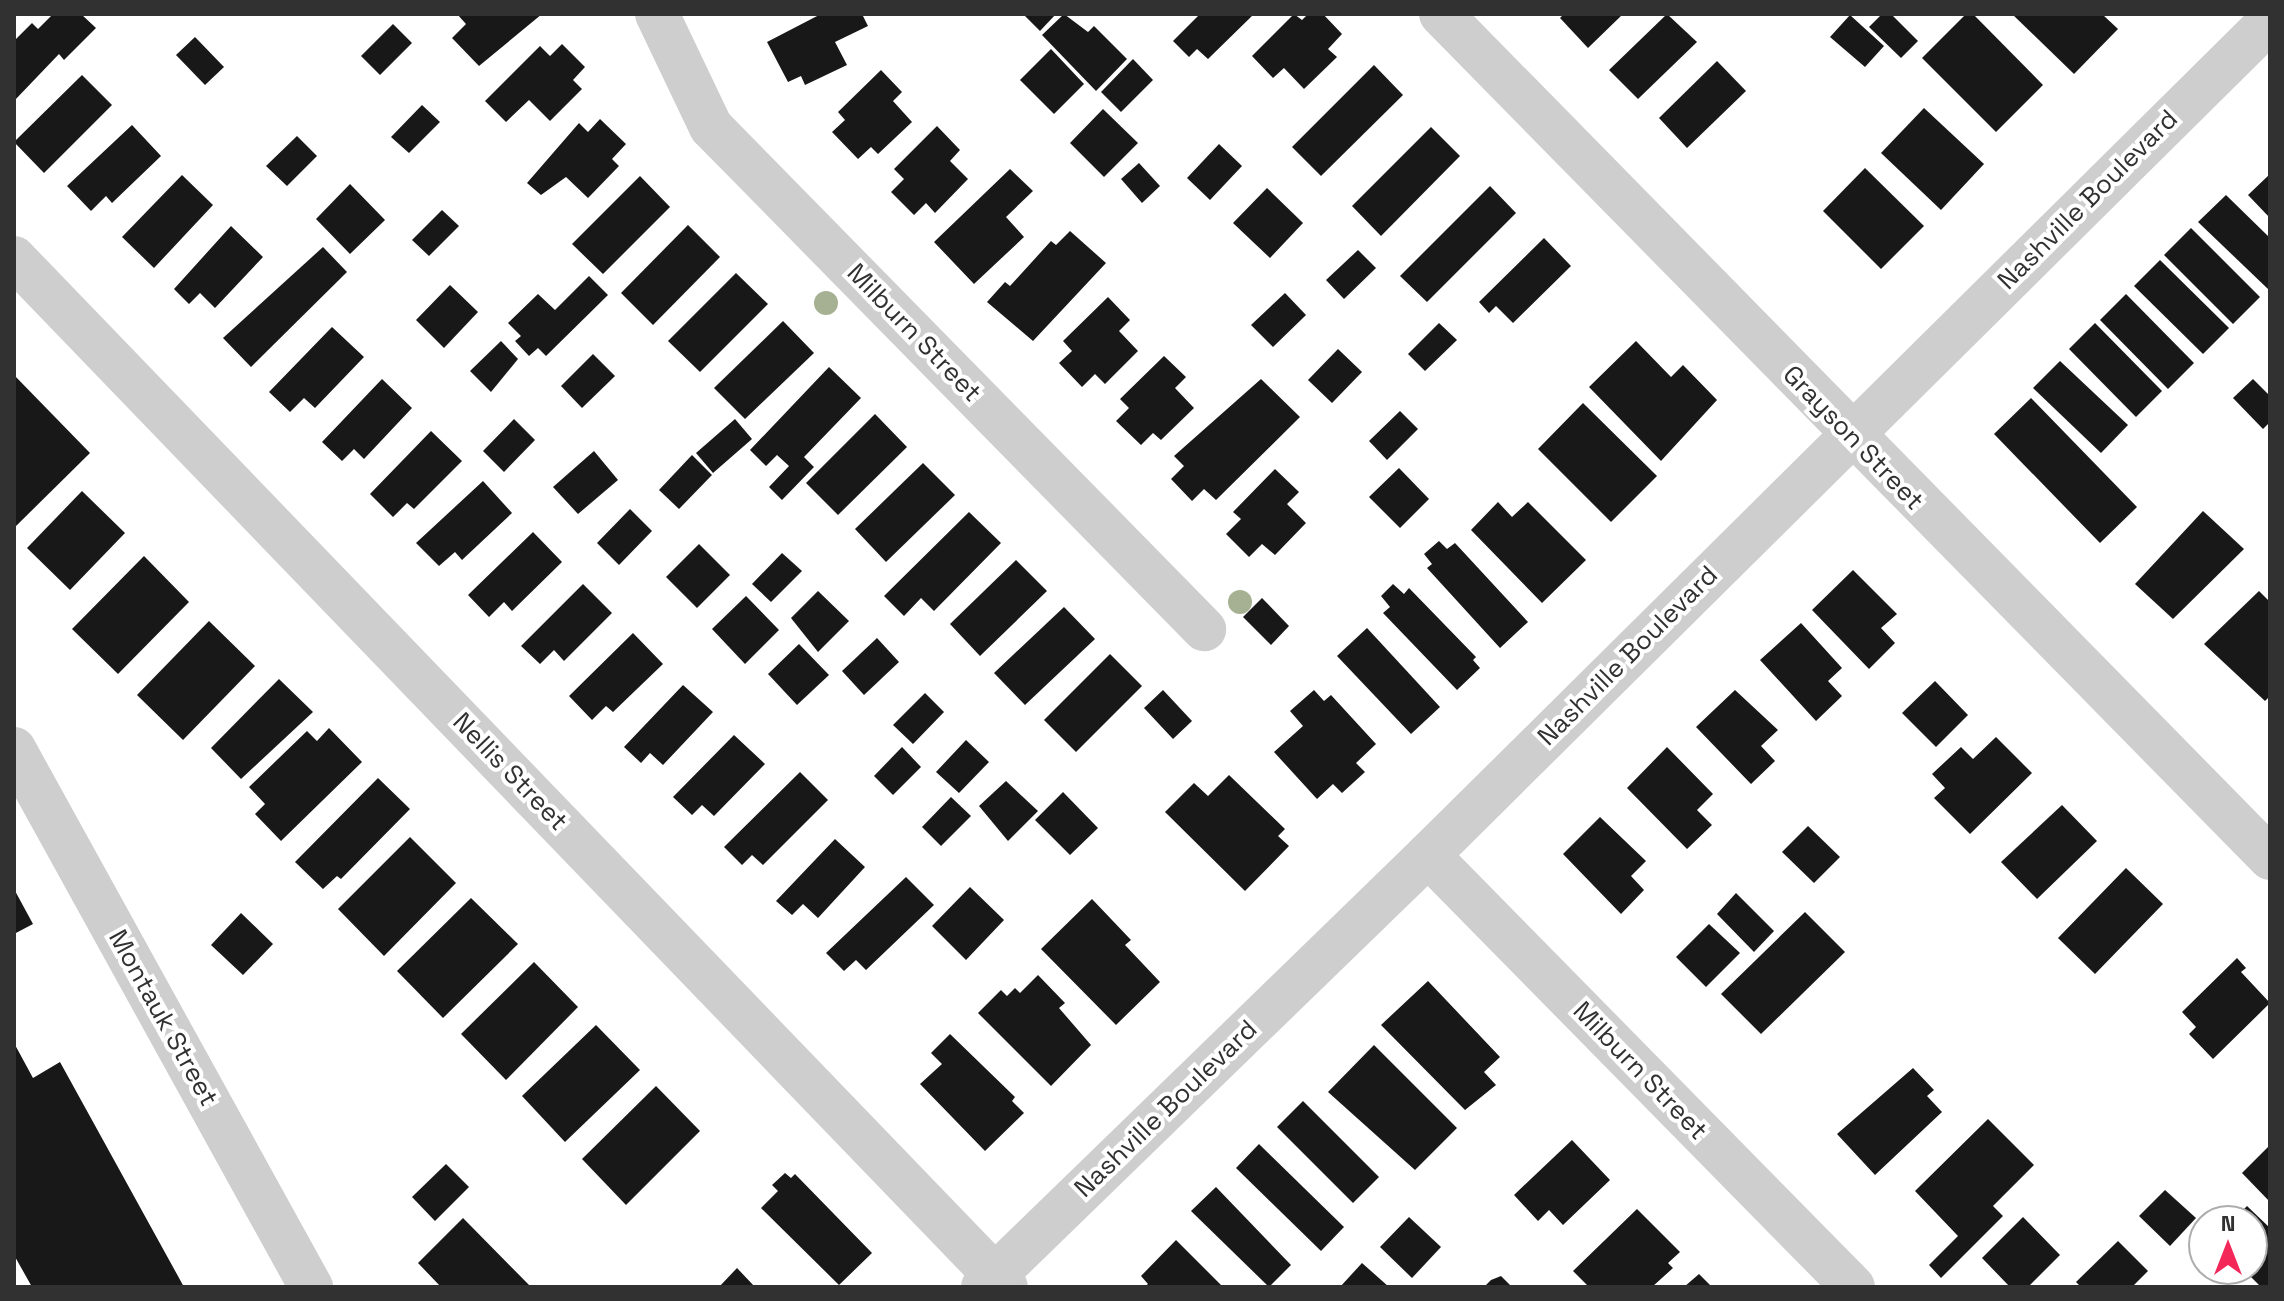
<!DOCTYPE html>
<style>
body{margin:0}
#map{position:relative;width:2284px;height:1301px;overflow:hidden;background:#fff;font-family:"Space Grotesk",sans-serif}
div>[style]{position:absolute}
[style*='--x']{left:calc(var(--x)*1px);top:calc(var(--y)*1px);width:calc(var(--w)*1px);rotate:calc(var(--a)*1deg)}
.building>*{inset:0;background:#181818}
.minor>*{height:44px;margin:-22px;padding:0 22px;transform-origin:22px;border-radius:22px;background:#cecece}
.trees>*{width:24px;height:24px;margin:-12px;border-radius:50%;background:#a6b193}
span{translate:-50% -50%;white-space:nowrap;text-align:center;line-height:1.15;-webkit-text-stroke:8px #fff;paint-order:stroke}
.street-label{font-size:26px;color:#313131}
.frame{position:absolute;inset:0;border:16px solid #313131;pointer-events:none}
.north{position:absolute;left:2188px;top:1205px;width:80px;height:80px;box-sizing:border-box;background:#fff;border:2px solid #adadad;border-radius:50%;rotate:0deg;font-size:22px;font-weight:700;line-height:32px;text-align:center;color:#313131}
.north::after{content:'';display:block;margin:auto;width:28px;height:36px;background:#f32859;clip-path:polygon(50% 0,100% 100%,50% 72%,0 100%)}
</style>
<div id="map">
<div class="building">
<div style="clip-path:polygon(53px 14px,81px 14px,96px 28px,64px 60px,59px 54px,14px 101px,14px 41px,32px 23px,38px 29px)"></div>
<div style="clip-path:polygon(457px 14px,542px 14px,479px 66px,452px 38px,466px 24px)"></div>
<div style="clip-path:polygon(821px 14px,862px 14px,868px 26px,835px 42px,847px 65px,805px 85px,801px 76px,788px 82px,767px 42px)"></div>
<div style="clip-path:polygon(1023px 14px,1056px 14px,1040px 31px)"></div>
<div style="clip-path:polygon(1064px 14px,1088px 32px,1094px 26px,1127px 59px,1096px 91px,1042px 35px)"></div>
<div style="clip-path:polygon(1200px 14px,1254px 14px,1208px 59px,1197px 49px,1189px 57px,1173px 41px)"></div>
<div style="clip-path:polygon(1294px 14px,1302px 20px,1308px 14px,1323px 14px,1342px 34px,1328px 49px,1337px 57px,1304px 89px,1284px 68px,1273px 78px,1252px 56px)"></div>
<div style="clip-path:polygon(1564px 14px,1623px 14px,1588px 48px,1560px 18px)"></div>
<div style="clip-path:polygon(1667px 14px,1697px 42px,1638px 99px,1609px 70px)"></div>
<div style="clip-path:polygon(1882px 14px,1891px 14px,1918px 41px,1901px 58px,1869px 27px)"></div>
<div style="clip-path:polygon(1966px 14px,1973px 14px,2043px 85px,1996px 132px,1922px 58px)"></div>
<div style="clip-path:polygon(2012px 14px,2102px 14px,2118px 29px,2074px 74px)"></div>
<div style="clip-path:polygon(1850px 15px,1884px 46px,1865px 67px,1830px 37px)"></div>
<div style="clip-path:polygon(393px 24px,412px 43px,380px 75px,361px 56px)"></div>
<div style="clip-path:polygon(195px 37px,224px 67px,205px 85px,176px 55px)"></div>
<div style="clip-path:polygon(562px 44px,585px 67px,573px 80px,582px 89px,550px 121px,529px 100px,506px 122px,485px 101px,540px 46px,550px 56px)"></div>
<div style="clip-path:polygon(1051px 49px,1084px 84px,1054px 114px,1020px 80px)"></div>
<div style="clip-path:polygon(1133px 59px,1153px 80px,1121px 112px,1101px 92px)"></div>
<div style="clip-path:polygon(1717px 61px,1746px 91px,1687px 148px,1659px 118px)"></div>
<div style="clip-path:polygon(1374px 65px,1403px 95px,1321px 176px,1292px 147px)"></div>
<div style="clip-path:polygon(881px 70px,902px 92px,893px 101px,912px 122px,878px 154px,871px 147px,858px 159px,832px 132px,845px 120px,838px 112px)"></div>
<div style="clip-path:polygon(82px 75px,112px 105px,44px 173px,14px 142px)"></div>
<div style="clip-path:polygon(422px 105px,440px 122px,409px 153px,391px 137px)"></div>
<div style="clip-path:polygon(1924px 108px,1984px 164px,1941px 210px,1881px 153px)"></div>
<div style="clip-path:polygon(1103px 109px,1138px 143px,1104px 177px,1070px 143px)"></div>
<div style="clip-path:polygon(600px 119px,626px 144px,612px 159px,619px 166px,588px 198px,566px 177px,541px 195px,527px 183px,579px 123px,588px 132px)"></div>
<div style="clip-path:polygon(132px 125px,161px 156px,112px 203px,106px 196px,91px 211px,67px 186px)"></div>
<div style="clip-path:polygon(937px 126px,960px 150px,950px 161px,968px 179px,935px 213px,926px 203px,914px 215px,891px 192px,904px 179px,894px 169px)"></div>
<div style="clip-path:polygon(1431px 127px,1460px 156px,1381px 236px,1352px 206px)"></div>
<div style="clip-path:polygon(297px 136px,317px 156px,287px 186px,266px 166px)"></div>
<div style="clip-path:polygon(1219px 144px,1242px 166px,1210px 200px,1187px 178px)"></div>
<div style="clip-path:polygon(1139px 163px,1160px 186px,1142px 203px,1121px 179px)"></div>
<div style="clip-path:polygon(1865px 168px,1924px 226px,1881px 269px,1823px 211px)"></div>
<div style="clip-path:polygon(1010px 169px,1033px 191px,1006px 217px,1024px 237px,974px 284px,934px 242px)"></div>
<div style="clip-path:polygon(2270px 174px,2270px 218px,2248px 195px)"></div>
<div style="clip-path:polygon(182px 175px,213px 205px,154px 268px,122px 237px)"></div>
<div style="clip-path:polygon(640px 176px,670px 207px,603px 274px,572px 244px)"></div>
<div style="clip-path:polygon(350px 184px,385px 220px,350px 254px,316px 219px)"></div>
<div style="clip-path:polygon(1490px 186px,1516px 213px,1427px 302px,1400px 276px)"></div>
<div style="clip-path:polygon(1267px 188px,1303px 223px,1270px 258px,1233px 223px)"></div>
<div style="clip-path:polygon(2226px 195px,2270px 238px,2268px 289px,2198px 222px)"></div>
<div style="clip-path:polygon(442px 210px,459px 226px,429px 256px,412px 240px)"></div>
<div style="clip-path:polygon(688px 225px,720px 257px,653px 325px,621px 293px)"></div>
<div style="clip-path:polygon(231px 226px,263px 257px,215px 308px,200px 293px,189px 304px,174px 289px)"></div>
<div style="clip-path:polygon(2191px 228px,2260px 297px,2233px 324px,2164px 255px)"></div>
<div style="clip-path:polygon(1070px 231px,1106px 263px,1033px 341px,987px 302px,1005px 282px,1010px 286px,1051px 241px,1056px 245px)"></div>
<div style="clip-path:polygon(1544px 238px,1571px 266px,1513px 323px,1496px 306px,1489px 313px,1479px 302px)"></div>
<div style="clip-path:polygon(323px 247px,347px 272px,251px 367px,223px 338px)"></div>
<div style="clip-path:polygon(1358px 250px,1376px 268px,1344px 299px,1326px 280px)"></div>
<div style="clip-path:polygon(2160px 260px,2229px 328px,2203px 354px,2134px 286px)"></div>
<div style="clip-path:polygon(736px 273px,768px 304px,700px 372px,668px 341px)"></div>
<div style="clip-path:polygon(589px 276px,608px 295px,546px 356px,538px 348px,529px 356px,515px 341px,521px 336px,508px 323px,538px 294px,555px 310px)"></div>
<div style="clip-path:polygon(450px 285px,478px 312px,444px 348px,416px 320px)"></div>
<div style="clip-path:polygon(1285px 293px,1306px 315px,1273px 347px,1251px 325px)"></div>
<div style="clip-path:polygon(2126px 294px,2194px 363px,2168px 389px,2100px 320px)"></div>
<div style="clip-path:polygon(1108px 297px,1130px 320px,1119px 331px,1138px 351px,1105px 384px,1095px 374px,1082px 387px,1059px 363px,1072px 351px,1063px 341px)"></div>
<div style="clip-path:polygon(783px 321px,814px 353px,745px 419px,714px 388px)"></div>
<div style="clip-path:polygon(1439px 323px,1457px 340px,1425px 371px,1408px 354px)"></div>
<div style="clip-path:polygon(2095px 323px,2162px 391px,2136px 417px,2069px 349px)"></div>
<div style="clip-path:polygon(332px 327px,364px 357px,315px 408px,304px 398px,290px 412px,269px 392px)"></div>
<div style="clip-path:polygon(501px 341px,518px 359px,491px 392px,470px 371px)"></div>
<div style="clip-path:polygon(1636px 341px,1671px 377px,1683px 365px,1717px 400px,1661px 461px,1589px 387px)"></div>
<div style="clip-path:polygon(1338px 349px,1362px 372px,1332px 403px,1308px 380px)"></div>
<div style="clip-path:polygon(593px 354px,615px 376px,582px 408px,561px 386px)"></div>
<div style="clip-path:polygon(1164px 356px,1186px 377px,1175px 388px,1194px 408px,1161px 440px,1153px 433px,1141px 445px,1116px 421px,1129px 408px,1120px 399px)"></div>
<div style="clip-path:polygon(2060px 361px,2128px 425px,2101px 453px,2033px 388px)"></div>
<div style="clip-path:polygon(829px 367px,861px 398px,804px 457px,814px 467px,782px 500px,769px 487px,789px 466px,777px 455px,766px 466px,750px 450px)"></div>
<div style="clip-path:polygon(14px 375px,90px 453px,14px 528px)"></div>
<div style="clip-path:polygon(382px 379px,412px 408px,364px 459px,354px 449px,342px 461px,322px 442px)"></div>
<div style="clip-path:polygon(1261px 379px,1300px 417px,1216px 500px,1204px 489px,1192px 501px,1171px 479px,1184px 466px,1174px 456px)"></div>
<div style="clip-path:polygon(2253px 379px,2270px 396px,2270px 422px,2263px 429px,2233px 398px)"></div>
<div style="clip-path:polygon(2031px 398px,2137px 507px,2100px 543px,1994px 434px)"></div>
<div style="clip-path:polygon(1583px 403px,1657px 476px,1611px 522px,1538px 449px)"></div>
<div style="clip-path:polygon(1400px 411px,1418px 429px,1387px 460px,1369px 441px)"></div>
<div style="clip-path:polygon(875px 414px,907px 447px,838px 515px,806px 483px)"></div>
<div style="clip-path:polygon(514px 419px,535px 440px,504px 472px,483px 451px)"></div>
<div style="clip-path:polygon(735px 419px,752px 439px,713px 473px,696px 453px)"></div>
<div style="clip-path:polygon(431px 431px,462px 461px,414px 509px,407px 503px,393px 517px,370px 494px)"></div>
<div style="clip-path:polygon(594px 451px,618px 480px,578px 514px,553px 487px)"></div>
<div style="clip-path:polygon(692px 455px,712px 475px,679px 509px,659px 490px)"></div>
<div style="clip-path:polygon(923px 463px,955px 495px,886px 562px,855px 529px)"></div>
<div style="clip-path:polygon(1399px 468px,1429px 499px,1400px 528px,1369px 497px)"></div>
<div style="clip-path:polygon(1275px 469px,1299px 492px,1287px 504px,1306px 523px,1275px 555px,1262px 544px,1249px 557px,1226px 534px,1241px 519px,1233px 512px)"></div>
<div style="clip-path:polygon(483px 481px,512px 513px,462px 560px,455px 552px,439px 566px,416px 543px)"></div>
<div style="clip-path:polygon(82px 491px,125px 533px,70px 590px,27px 548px)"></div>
<div style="clip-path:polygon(1498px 502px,1512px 517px,1528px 502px,1586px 560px,1542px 603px,1471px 530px)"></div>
<div style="clip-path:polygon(630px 509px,652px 531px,619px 565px,597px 543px)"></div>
<div style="clip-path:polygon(2203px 511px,2244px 549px,2173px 619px,2135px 584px)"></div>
<div style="clip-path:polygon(969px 512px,1001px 543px,934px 611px,921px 598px,904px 616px,884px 596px)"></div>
<div style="clip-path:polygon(533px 532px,562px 562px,512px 611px,504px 602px,489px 617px,468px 595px)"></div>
<div style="clip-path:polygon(1439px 541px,1447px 549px,1455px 543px,1528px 622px,1500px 648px,1427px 568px,1432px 564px,1424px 554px)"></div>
<div style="clip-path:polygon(699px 544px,730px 575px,697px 608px,666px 577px)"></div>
<div style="clip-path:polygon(782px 553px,802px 571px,771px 602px,752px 584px)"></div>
<div style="clip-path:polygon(144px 556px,189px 602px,118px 674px,72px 629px)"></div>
<div style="clip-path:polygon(1016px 560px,1047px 591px,980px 656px,950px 624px)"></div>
<div style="clip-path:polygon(1853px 570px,1897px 614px,1881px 628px,1895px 643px,1869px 669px,1812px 610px)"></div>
<div style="clip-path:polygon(583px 584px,612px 613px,564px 661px,554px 650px,540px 664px,521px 646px)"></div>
<div style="clip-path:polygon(1393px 584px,1404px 594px,1409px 588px,1476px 657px,1473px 660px,1480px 668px,1457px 690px,1383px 613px,1390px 607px,1381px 596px)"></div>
<div style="clip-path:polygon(818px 591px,849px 621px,818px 652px,791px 618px)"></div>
<div style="clip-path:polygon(2259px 591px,2270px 602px,2270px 696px,2265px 701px,2204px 644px)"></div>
<div style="clip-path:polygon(746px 596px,779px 630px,745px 664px,712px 629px)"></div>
<div style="clip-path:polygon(1262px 598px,1289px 626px,1271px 645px,1243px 617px)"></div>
<div style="clip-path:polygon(1064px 607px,1095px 639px,1025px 705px,994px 673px)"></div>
<div style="clip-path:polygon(209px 621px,255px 666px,183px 740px,137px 695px)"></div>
<div style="clip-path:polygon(1801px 623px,1842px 668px,1828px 681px,1842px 696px,1816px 721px,1760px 660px)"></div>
<div style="clip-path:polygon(1367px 628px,1440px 707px,1411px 734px,1337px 656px)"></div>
<div style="clip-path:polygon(633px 633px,663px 664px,613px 712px,606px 706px,592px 720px,569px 696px)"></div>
<div style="clip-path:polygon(877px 638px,899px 662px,864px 695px,842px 671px)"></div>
<div style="clip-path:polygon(799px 644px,829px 675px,797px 705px,768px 674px)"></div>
<div style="clip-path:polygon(1110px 654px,1142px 686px,1076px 752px,1044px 720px)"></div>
<div style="clip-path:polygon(279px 679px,313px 712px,241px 779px,211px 748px)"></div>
<div style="clip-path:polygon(1935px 681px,1968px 715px,1936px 747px,1902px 713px)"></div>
<div style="clip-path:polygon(683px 685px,713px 712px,663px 765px,650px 753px,641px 763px,624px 747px)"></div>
<div style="clip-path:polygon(1163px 690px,1192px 721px,1173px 739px,1144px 708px)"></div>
<div style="clip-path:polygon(1314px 690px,1324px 701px,1331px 695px,1376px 744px,1356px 763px,1365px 772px,1342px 793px,1333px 784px,1317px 799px,1274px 752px,1303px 726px,1290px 711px)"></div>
<div style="clip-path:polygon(1735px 690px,1778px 730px,1761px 746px,1775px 761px,1751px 784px,1696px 727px)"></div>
<div style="clip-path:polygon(925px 693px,944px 712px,913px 744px,893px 725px)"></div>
<div style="clip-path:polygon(329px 728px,362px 762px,281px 841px,255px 814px,265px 804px,249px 787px,307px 731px,317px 741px)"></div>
<div style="clip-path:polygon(734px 735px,765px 764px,714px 816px,702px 805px,692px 815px,673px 797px)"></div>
<div style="clip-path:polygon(1996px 737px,2032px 773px,1970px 834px,1934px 798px,1945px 788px,1932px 774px,1961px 747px,1973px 759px)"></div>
<div style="clip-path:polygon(966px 740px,989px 762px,959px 793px,936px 772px)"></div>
<div style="clip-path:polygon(902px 747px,921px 767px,893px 795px,874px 776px)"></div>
<div style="clip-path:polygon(1667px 747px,1713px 794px,1697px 810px,1712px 825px,1687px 849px,1627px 788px)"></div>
<div style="clip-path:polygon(800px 772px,828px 800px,763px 865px,752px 855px,742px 865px,724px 847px)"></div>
<div style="clip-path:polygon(1229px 775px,1285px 829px,1278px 836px,1289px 846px,1245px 891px,1165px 812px,1194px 783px,1208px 796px)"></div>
<div style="clip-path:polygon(378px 778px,410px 809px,341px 879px,337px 876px,323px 889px,295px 862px)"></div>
<div style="clip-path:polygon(1006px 781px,1038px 811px,1008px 841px,979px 806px)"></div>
<div style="clip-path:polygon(1063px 792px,1098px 828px,1070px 855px,1035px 820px)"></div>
<div style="clip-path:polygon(951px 797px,971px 816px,941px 846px,922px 827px)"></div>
<div style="clip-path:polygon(2062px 805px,2097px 841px,2037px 899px,2001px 862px)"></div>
<div style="clip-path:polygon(1600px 817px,1646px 861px,1631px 876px,1644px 890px,1621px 914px,1563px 854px)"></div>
<div style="clip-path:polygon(1808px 826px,1840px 857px,1814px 883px,1782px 852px)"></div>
<div style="clip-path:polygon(410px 837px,456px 883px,384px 956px,338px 909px)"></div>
<div style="clip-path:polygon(835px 839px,865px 867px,818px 918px,803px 904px,792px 915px,776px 901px)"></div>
<div style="clip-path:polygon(2126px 868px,2163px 904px,2095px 974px,2058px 938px)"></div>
<div style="clip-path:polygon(906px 877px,934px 905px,866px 970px,856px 960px,844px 971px,826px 953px)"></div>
<div style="clip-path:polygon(970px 887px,1004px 920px,966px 960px,932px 926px)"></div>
<div style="clip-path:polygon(14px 889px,33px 924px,14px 934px)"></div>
<div style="clip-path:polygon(1736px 893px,1774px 931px,1754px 952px,1717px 914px)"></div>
<div style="clip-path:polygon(471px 898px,518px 944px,443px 1018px,397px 971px)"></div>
<div style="clip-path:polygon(1092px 899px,1131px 940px,1125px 945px,1160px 982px,1116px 1025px,1041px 949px)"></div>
<div style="clip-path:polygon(1805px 912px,1845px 952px,1761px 1034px,1721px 994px)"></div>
<div style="clip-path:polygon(241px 913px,273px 944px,243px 975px,211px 945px)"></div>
<div style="clip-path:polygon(1709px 924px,1740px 953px,1706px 987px,1676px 957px)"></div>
<div style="clip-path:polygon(2237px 958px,2246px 968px,2241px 972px,2270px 1003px,2213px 1059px,2189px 1034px,2196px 1027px,2182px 1012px)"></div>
<div style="clip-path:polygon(534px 962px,578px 1007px,506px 1080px,461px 1034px)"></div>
<div style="clip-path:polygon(1038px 975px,1065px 1003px,1059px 1008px,1091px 1045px,1051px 1086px,978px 1013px,1001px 990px,1007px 996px,1015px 988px,1020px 993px)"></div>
<div style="clip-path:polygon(1428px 981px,1500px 1057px,1484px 1072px,1496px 1085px,1465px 1110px,1381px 1025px)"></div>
<div style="clip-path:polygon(596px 1025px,640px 1070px,565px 1142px,522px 1096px)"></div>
<div style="clip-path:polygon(950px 1034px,1015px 1097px,1012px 1101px,1024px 1113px,985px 1151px,920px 1084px,942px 1064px,931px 1053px)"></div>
<div style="clip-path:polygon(14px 1043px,33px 1078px,60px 1062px,184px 1287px,32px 1287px,14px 1255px)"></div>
<div style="clip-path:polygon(1374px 1045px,1457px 1128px,1415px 1170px,1328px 1092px)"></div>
<div style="clip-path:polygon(1913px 1068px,1934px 1090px,1927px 1096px,1942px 1112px,1875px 1175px,1837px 1134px)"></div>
<div style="clip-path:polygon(656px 1086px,700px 1131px,626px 1205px,582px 1159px)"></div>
<div style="clip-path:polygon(1303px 1101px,1379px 1177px,1353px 1203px,1277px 1127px)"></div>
<div style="clip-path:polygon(1988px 1119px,2034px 1165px,1993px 1206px,2003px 1216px,1941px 1278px,1929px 1265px,1958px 1236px,1915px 1191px)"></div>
<div style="clip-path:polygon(1572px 1140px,1610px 1180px,1563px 1225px,1549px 1210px,1538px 1221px,1514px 1195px)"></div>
<div style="clip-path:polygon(1259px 1144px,1344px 1227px,1321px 1251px,1236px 1168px)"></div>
<div style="clip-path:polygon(2270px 1145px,2270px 1202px,2242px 1173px)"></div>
<div style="clip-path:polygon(446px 1164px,469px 1187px,435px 1221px,412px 1197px)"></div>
<div style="clip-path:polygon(785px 1173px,791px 1178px,795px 1174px,872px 1253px,839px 1285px,761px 1208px,778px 1191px,772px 1185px)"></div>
<div style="clip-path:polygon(1216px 1187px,1291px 1265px,1269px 1287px,1191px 1211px)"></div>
<div style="clip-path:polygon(2165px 1190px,2196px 1218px,2170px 1246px,2139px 1216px)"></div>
<div style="clip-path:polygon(2247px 1206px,2270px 1228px,2270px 1287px,2261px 1287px,2243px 1269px,2252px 1269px,2252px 1221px,2232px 1221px)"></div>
<div style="clip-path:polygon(1637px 1209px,1680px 1252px,1668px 1263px,1673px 1268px,1652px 1287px,1589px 1287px,1573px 1271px)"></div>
<div style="clip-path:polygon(1409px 1217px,1441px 1247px,1412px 1278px,1380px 1247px)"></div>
<div style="clip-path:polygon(2023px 1217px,2060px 1255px,2028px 1287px,2010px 1287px,1982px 1258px)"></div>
<div style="clip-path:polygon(463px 1218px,531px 1287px,441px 1287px,418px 1263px)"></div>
<div style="clip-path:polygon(1176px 1240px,1223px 1287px,1144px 1287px,1148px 1284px,1141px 1276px)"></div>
<div style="clip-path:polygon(2118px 1241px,2148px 1271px,2132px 1287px,2081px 1287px,2076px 1282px)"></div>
<div style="clip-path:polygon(1362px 1263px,1389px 1287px,1340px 1287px)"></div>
<div style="clip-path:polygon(737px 1268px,755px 1287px,719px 1287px)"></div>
<div style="clip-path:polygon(1699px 1274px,1712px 1287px,1684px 1287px)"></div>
<div style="clip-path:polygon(1501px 1276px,1512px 1287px,1484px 1287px,1491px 1280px)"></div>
</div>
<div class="minor">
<div style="--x:657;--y:14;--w:125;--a:64.5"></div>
<div style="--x:711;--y:127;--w:704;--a:45.52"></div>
<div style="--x:1441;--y:14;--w:1183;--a:45.51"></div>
<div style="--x:14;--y:258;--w:1429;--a:46.05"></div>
<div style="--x:14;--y:749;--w:615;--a:61.1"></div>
<div style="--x:1428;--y:855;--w:606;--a:45.47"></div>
<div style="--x:983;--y:1287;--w:620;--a:-44.15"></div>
<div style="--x:1428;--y:855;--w:1185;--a:-44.73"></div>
</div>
<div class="trees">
<div style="left:826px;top:303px"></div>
<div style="left:1240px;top:602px"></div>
</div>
<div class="street-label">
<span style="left:2088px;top:200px;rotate:-45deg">Nashville Boulevard</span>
<span style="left:914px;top:333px;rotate:46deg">Milburn Street</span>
<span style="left:1853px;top:438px;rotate:46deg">Grayson Street</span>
<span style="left:1628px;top:656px;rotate:-45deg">Nashville Boulevard</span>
<span style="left:510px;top:772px;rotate:46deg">Nellis Street</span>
<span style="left:163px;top:1018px;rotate:61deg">Montauk Street</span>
<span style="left:1640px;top:1071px;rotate:46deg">Milburn Street</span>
<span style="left:1166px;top:1109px;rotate:-44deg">Nashville Boulevard</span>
</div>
<div class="frame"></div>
<div class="north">N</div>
</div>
